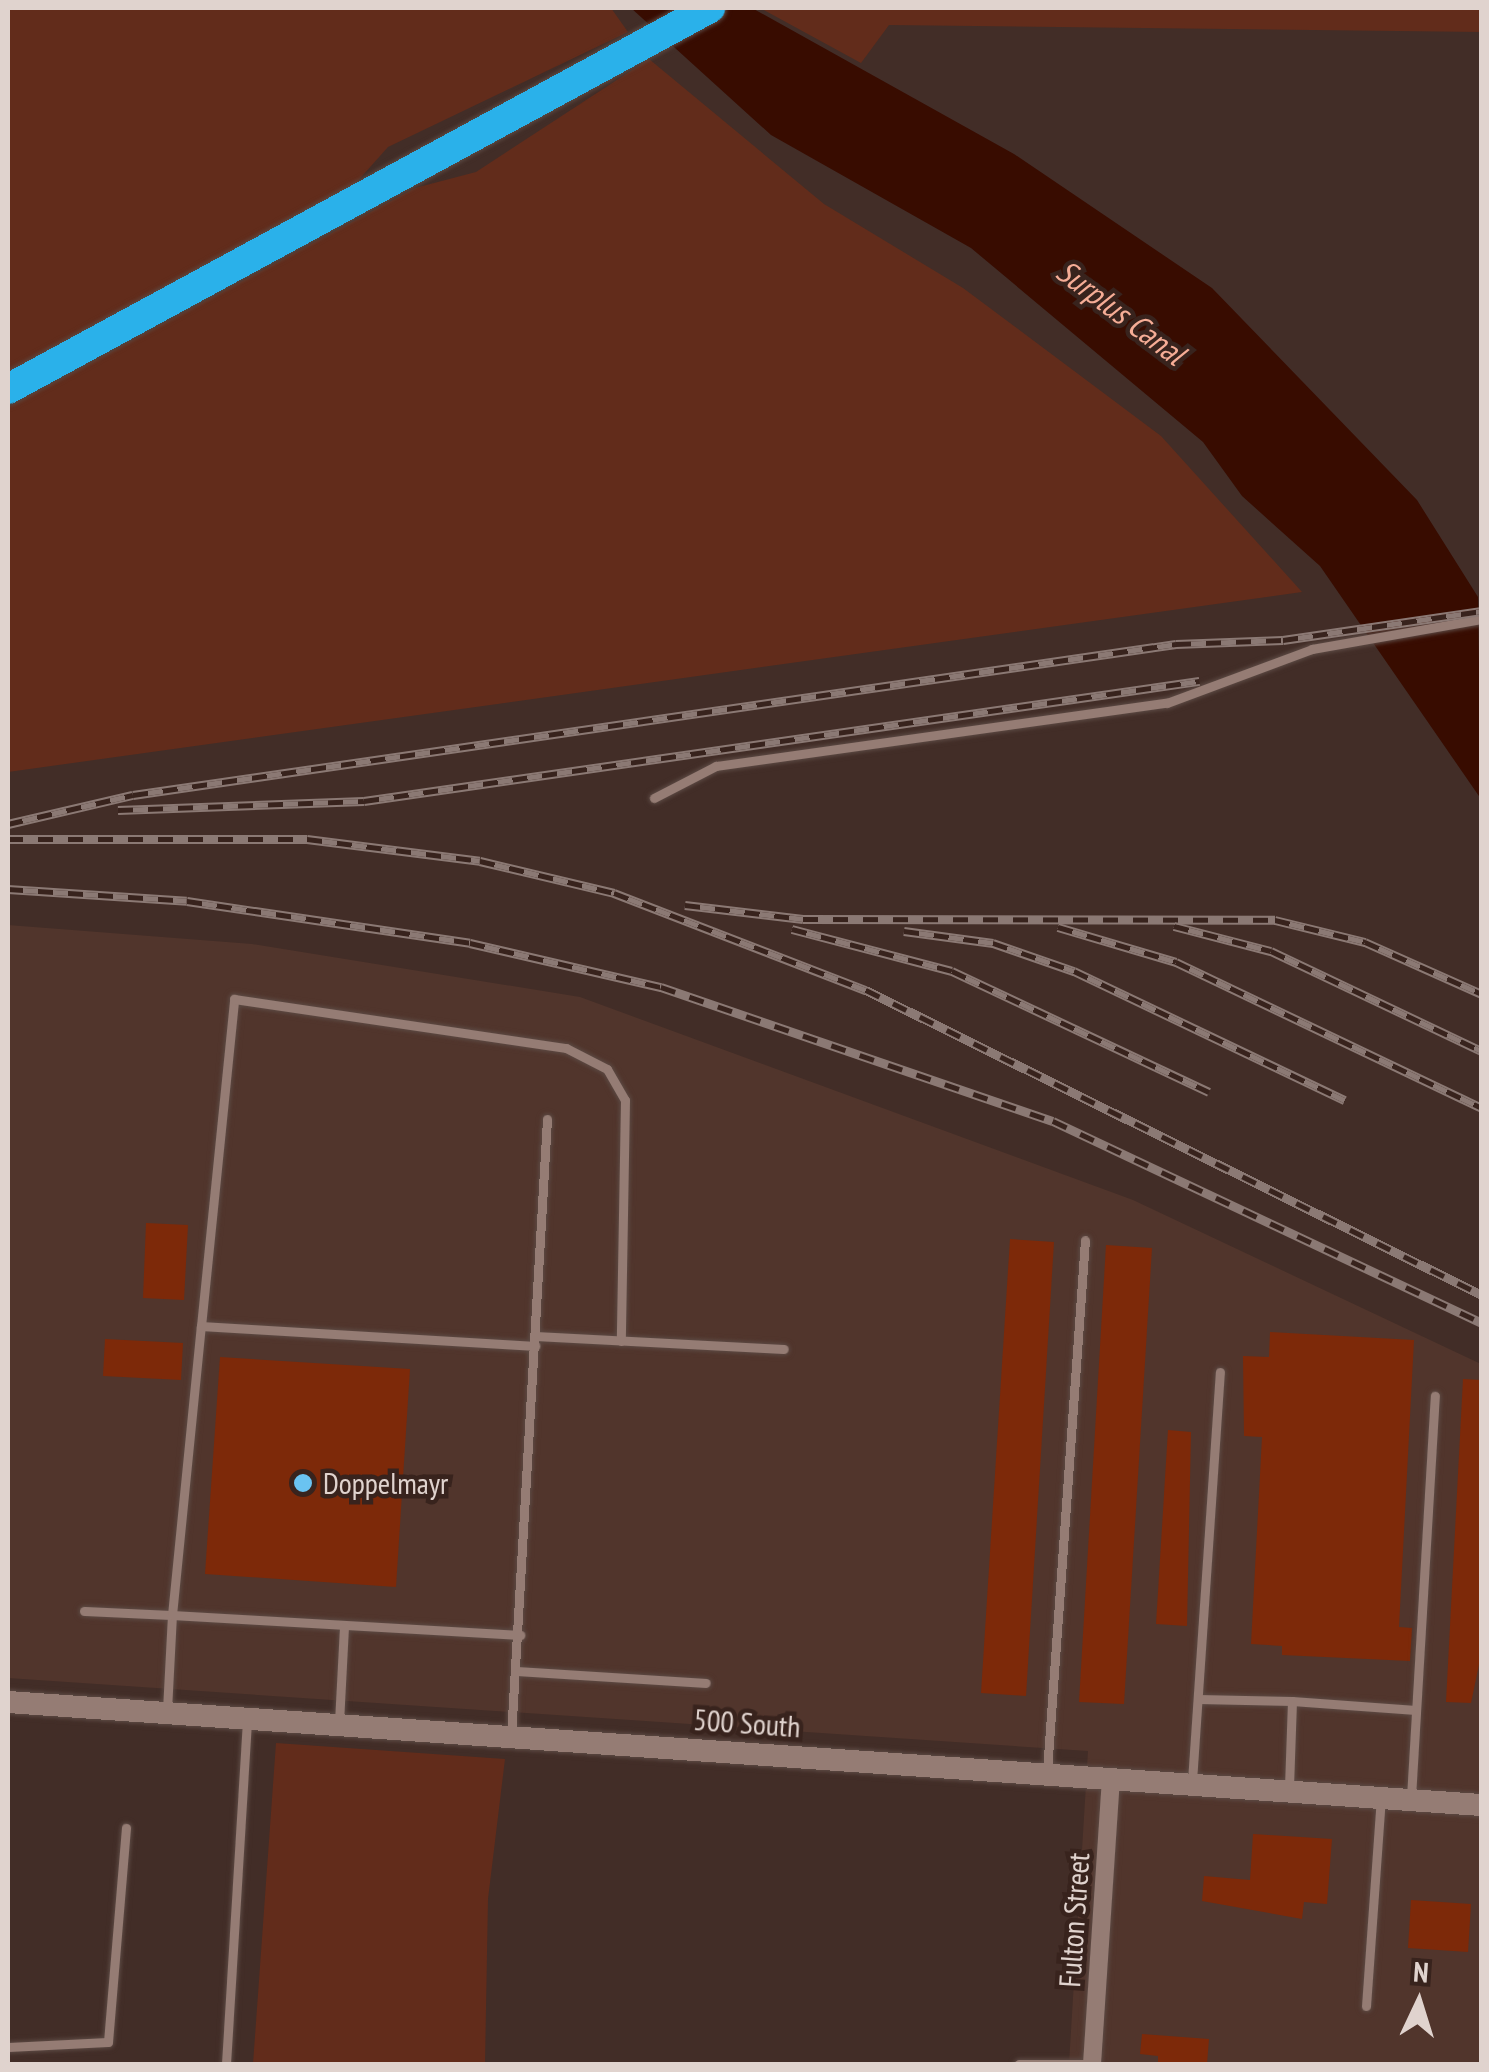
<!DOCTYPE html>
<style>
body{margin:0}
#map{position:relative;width:1489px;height:2072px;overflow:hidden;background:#422d27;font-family:"PT Sans Narrow",sans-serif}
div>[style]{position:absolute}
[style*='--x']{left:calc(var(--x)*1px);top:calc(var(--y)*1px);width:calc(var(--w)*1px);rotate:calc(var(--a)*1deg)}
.built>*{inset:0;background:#51352c}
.green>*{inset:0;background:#622c1b}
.water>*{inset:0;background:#380c00}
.building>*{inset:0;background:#7d2909}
.roads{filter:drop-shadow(0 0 2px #5c4a44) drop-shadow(0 0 2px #5c4a44)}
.lane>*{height:9px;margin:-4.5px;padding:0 4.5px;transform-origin:4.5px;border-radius:4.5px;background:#957c74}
.street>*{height:18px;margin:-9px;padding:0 9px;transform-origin:9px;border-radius:9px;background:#957c74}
.secondary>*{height:22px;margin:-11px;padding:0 11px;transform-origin:11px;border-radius:11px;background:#957c74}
.highway>*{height:30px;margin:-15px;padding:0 15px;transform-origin:15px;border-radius:15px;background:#2ab1ea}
.rail>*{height:9px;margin-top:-4.5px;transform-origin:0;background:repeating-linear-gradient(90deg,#38231d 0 15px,#8b7974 0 30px);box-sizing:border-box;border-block:2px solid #8b7974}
.dots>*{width:28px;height:28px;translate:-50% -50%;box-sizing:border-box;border:5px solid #38231d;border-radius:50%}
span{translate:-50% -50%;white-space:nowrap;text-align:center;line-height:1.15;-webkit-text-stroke:9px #38231d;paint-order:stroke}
.poi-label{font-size:30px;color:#e0d3ce}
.left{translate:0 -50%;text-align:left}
.street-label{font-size:30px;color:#e0d3ce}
.water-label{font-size:32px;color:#f6ad96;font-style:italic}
.frame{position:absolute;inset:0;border:10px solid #e0d3ce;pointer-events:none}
.north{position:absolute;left:1369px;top:1952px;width:100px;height:100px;-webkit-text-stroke:8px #38231d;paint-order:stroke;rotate:4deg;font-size:28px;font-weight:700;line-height:40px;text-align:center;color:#e0d3ce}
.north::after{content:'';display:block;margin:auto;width:35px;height:45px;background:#e0d3ce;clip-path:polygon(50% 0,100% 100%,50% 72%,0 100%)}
</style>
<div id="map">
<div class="built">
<div style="clip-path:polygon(8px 925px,252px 944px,580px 997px,1133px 1200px,1481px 1364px,1481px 2064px,1069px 2064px,1088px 1751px,8px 1678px)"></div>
</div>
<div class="green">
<div style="clip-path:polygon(8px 8px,611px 8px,628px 32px,388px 147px,355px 184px,8px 374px)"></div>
<div style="clip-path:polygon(760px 8px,1481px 8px,1482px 32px,889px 25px,861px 63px)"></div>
<div style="clip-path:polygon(649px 59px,824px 204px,963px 288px,1161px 436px,1302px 592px,8px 772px,8px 407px,415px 188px,476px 172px)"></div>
<div style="clip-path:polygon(276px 1743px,505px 1759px,488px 1899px,485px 2064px,253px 2064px)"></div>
</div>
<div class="water">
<div style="clip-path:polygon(631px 8px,752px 8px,1014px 154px,1212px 288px,1417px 500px,1478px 597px,1481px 799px,1320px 566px,1242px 496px,1203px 442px,971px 248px,771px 135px)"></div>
</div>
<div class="building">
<div style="clip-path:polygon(146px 1223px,188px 1225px,184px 1300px,143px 1298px)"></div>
<div style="clip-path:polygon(1010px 1239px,1054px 1242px,1026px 1696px,981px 1693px)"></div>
<div style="clip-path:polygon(1106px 1245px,1152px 1248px,1124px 1704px,1079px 1702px)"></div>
<div style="clip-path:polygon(1270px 1332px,1414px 1340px,1399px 1627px,1412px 1628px,1410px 1661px,1282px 1655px,1282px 1646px,1251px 1644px,1262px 1437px,1244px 1436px,1243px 1356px,1269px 1357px)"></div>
<div style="clip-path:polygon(105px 1339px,183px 1343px,181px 1380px,103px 1376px)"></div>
<div style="clip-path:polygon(220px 1357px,410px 1369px,396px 1587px,205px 1574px)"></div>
<div style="clip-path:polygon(1463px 1379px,1482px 1380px,1482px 1650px,1471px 1703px,1446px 1702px)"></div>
<div style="clip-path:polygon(1168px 1430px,1191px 1432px,1187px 1626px,1156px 1624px)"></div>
<div style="clip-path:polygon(1253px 1834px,1332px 1839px,1327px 1904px,1304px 1902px,1302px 1919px,1202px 1901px,1204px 1876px,1250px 1880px)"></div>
<div style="clip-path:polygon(1411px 1900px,1471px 1904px,1468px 1952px,1408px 1948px)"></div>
<div style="clip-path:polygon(1142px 2034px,1209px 2039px,1207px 2064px,1158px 2064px,1158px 2056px,1140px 2054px)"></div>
</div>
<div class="roads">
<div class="lane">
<div style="--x:654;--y:798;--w:70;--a:-27.3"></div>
<div style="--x:716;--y:766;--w:455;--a:-8"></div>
<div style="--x:1167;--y:703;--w:155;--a:-20.4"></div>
<div style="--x:1312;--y:649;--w:173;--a:-10"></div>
<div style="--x:201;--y:1326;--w:329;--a:-84.2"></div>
<div style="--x:234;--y:999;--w:336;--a:8.4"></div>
<div style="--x:566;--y:1048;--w:46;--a:27.1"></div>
<div style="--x:607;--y:1069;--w:36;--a:60"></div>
<div style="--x:625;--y:1100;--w:241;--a:91"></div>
<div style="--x:535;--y:1336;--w:249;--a:3"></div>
<div style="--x:84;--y:1611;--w:88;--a:2.6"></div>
<div style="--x:172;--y:1615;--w:290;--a:-84.3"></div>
<div style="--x:201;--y:1326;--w:335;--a:3.4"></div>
<div style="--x:517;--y:1671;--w:189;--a:3.6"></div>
<div style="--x:1198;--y:1699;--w:94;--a:1.2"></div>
<div style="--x:1292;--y:1701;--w:87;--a:92"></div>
<div style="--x:1292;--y:1701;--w:124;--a:4.2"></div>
<div style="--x:167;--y:1710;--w:95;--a:-87"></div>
<div style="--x:172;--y:1615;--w:349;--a:3.3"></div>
<div style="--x:339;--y:1722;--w:97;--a:-87"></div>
<div style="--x:511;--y:1736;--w:618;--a:-86.66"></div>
<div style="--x:1047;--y:1771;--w:532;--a:-85.91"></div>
<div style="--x:1192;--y:1781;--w:410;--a:-86.1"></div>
<div style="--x:1411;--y:1797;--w:402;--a:-86.6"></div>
<div style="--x:1366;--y:2006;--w:208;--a:-85.9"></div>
<div style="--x:8;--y:2047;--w:100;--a:-2.9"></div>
<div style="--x:108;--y:2042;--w:215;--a:-85.2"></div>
<div style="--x:226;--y:2064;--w:343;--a:-86.5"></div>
<div style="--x:1019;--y:2064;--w:73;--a:0"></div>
</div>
<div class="street">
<div style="--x:1092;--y:2064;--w:287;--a:-86.2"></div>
</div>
<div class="secondary">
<div style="--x:8;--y:1702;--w:1478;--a:4"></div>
</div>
<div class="highway">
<div style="--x:8;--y:389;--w:799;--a:-28.49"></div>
</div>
</div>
<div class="rail">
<div style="--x:118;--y:810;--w:246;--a:-2.1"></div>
<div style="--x:364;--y:801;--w:844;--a:-8.18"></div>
<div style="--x:8;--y:824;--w:128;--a:-13.1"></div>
<div style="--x:133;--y:795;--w:1054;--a:-8.24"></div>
<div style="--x:1176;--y:644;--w:107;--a:-2.1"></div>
<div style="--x:1283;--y:640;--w:201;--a:-8.3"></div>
<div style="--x:8;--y:839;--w:299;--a:0"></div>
<div style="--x:307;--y:839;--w:174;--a:7.2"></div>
<div style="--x:480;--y:861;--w:138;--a:13.4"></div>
<div style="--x:614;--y:893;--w:270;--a:21.1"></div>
<div style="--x:866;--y:990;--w:687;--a:26.34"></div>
<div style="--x:8;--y:889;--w:179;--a:3.8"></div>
<div style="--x:187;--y:901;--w:286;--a:8.4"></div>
<div style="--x:470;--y:943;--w:196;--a:13"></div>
<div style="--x:661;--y:987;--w:414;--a:18.9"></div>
<div style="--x:1053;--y:1121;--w:474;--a:25.2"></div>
<div style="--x:685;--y:905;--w:119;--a:6.8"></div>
<div style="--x:803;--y:919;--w:472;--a:0.1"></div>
<div style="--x:1275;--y:920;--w:93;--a:13.7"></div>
<div style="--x:1365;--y:942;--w:128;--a:24"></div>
<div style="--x:1174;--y:926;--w:100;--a:14.5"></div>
<div style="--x:1271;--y:951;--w:233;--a:25.4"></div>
<div style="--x:1058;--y:927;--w:123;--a:16.5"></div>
<div style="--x:1176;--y:962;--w:339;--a:25.5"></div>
<div style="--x:792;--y:929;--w:165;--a:14.7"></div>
<div style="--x:952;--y:971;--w:284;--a:25.2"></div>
<div style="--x:904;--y:931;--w:90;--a:7.7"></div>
<div style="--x:993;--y:943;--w:86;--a:19.1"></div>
<div style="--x:1074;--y:971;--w:300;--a:25.5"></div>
</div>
<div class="dots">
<div style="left:303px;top:1483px;background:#6ac3f1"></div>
</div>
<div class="poi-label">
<span class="left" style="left:323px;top:1483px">Doppelmayr</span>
</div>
<div class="street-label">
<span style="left:747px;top:1723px;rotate:4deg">500 South</span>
<span style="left:1074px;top:1920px;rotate:-86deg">Fulton Street</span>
</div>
<div class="water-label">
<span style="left:1121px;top:312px;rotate:37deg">Surplus Canal</span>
</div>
<div class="frame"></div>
<div class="north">N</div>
</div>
